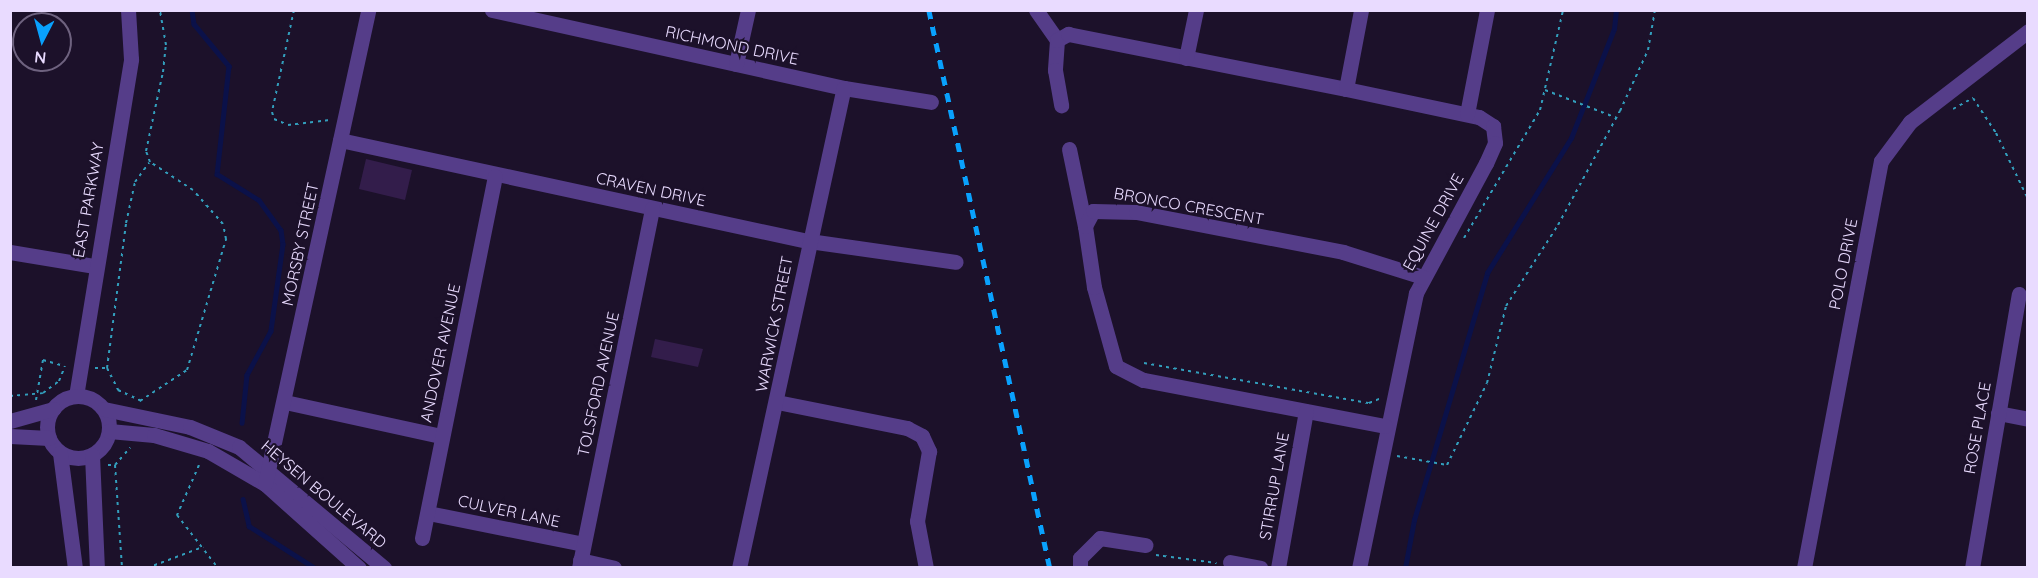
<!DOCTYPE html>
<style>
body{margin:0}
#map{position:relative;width:2038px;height:578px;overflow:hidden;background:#1c112a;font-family:Quicksand,sans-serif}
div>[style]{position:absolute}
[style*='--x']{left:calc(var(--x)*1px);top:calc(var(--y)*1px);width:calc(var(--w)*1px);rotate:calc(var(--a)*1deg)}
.stream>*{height:4.5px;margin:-2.25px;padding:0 2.25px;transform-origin:2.25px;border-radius:2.25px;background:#0b1149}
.building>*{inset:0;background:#331d4b}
.path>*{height:2px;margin-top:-1px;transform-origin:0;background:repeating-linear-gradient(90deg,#329ebc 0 3px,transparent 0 7.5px)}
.minor>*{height:15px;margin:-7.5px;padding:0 7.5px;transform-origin:7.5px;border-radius:7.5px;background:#553d89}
.minor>.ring{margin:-7.5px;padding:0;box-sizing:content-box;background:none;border:15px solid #553d89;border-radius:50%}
.rail>*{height:4.5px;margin-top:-2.25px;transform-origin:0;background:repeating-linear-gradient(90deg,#09a1fd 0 9px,transparent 0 17px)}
span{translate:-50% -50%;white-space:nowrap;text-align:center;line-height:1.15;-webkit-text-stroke:4.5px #1c112a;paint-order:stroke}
.street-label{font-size:16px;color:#e9dbff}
.frame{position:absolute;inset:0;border:12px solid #e9dbff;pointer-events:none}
.north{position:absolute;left:12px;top:12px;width:60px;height:60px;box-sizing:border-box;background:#1c112a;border:2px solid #6e627f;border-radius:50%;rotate:186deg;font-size:16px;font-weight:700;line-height:24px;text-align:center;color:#e9dbff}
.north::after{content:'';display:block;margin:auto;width:21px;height:27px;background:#09a1fd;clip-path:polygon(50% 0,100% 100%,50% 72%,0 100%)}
</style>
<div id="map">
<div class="stream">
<div style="--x:192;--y:10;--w:14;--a:82"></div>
<div style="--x:194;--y:24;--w:55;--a:50.2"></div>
<div style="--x:229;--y:66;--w:109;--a:96.3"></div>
<div style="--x:217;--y:174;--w:49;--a:31.8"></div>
<div style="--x:259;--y:200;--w:37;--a:54"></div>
<div style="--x:281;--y:230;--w:14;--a:82"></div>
<div style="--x:283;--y:244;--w:88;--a:97.9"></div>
<div style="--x:271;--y:331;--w:50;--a:118.6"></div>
<div style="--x:247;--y:375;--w:48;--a:95.9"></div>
<div style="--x:243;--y:499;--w:28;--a:77"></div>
<div style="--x:249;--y:526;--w:78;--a:32.5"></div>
<div style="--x:1405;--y:568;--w:49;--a:-79.4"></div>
<div style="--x:1414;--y:520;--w:258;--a:-73.5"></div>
<div style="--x:1487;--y:273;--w:159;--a:-58.1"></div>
<div style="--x:1571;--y:138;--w:117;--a:-68.5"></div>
<div style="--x:1614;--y:29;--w:19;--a:-84"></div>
</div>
<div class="building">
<div style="clip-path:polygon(366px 159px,412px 170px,405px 200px,359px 189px)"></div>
<div style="clip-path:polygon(655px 339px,703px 349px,698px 367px,651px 357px)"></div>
</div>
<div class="path">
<div style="--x:294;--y:10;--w:104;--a:102.2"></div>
<div style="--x:272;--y:112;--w:7;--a:74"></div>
<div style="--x:274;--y:119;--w:15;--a:23"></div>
<div style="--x:288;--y:125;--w:42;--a:-6.8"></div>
<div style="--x:1545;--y:90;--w:77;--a:21.3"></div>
<div style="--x:1953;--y:109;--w:23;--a:-29"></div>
<div style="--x:1973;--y:98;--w:42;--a:56.7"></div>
<div style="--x:1996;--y:133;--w:73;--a:64.1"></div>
<div style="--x:1464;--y:238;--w:149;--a:-59.3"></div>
<div style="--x:1540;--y:110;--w:103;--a:-77"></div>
<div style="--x:1144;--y:363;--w:229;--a:10.1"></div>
<div style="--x:1369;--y:403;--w:11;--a:-22"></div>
<div style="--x:95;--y:368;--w:12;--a:0"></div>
<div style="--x:107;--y:368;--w:25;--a:63"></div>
<div style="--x:118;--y:390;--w:26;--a:25"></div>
<div style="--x:107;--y:368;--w:146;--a:-82.5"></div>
<div style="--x:126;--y:223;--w:42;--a:-77.6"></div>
<div style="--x:135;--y:182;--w:24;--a:-54"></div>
<div style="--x:10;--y:396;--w:33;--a:-5"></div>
<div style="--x:43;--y:393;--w:20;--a:-37"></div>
<div style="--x:59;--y:381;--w:16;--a:-68"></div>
<div style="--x:36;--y:400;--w:41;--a:-80.1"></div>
<div style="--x:43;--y:360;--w:22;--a:16"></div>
<div style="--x:140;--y:401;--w:56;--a:-33.4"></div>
<div style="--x:187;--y:370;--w:137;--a:-73.4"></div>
<div style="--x:226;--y:239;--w:15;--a:-101"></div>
<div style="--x:223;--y:224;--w:45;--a:-131.4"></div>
<div style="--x:193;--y:190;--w:51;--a:-146.9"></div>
<div style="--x:150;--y:162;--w:12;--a:-110"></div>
<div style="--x:146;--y:151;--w:81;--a:-77.9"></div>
<div style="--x:163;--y:72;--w:27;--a:-84"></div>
<div style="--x:166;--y:45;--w:36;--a:-100"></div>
<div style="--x:1397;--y:456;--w:51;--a:10.2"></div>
<div style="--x:1447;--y:465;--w:91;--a:-64"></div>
<div style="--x:1487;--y:383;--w:79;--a:-76.1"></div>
<div style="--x:1506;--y:306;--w:96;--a:-57.3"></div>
<div style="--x:1558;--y:225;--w:130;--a:-61.5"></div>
<div style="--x:1620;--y:111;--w:67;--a:-65.3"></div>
<div style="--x:1648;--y:50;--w:41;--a:-80.1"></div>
<div style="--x:108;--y:465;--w:7;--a:0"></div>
<div style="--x:115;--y:465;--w:23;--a:-49"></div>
<div style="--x:115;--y:465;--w:103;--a:86.1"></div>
<div style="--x:199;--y:465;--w:55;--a:113.7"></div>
<div style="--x:177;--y:515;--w:67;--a:52.3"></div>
<div style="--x:1156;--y:555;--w:61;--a:7.6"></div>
<div style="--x:147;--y:568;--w:60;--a:-20.6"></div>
</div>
<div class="minor">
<div style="--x:492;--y:10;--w:361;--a:12.5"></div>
<div style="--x:844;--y:88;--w:88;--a:9.1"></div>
<div style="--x:1036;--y:10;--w:37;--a:55"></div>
<div style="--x:1057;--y:40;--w:30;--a:94"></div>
<div style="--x:1055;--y:70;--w:36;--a:80"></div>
<div style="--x:1057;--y:40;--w:13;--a:-29"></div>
<div style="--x:1068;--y:34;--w:283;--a:11.2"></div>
<div style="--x:1346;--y:89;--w:136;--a:11.9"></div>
<div style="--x:1479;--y:117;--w:17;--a:33"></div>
<div style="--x:1493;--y:126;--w:17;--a:83"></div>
<div style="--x:1495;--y:143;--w:22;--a:114"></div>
<div style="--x:1486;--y:163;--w:148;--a:118.3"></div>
<div style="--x:1416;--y:293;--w:281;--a:101.7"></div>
<div style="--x:1186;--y:58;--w:49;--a:-78.2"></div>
<div style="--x:736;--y:64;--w:55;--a:-77.5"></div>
<div style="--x:1346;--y:89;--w:80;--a:-79.2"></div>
<div style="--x:1467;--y:114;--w:106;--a:-79.1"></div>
<div style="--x:340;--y:140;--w:480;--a:12.2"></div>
<div style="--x:809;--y:241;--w:148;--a:8.1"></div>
<div style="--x:1069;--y:149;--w:79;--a:78.3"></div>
<div style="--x:10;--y:252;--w:86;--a:9.4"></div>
<div style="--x:76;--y:396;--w:341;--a:-80.7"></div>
<div style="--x:131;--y:59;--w:49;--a:-93.5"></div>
<div class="ring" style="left:47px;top:396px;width:47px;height:47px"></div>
<div style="--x:285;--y:402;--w:160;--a:12.3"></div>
<div style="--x:777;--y:402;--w:133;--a:11.3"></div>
<div style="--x:907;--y:428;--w:17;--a:28"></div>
<div style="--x:922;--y:436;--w:17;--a:65"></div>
<div style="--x:929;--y:451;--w:71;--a:99.7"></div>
<div style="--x:917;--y:521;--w:48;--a:79.2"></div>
<div style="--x:104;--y:409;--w:88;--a:11.8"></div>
<div style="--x:190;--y:427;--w:53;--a:22.2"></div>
<div style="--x:239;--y:447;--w:189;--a:39.8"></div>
<div style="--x:1998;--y:413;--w:31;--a:11"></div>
<div style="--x:10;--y:421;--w:45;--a:-15.6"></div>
<div style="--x:1385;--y:426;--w:246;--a:-169.2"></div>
<div style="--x:1143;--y:380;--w:30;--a:-153"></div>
<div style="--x:1116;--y:366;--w:82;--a:-105.6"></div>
<div style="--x:1094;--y:287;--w:62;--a:-98.4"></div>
<div style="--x:1085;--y:226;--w:17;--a:-62"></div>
<div style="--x:1093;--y:211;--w:43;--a:1.3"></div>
<div style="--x:1136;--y:212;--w:211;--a:10.9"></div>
<div style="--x:1343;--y:252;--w:84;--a:17.4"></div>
<div style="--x:109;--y:431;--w:45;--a:5.1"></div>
<div style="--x:154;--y:435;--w:56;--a:16.5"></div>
<div style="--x:208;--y:451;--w:66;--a:30.1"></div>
<div style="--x:265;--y:484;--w:126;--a:41.8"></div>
<div style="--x:10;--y:436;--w:39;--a:3"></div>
<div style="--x:60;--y:453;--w:116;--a:82.6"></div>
<div style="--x:92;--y:455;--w:113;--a:87.5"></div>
<div style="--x:265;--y:484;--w:485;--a:-77.7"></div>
<div style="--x:428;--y:513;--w:158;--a:11.3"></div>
<div style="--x:422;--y:538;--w:369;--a:-78.6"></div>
<div style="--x:580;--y:560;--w:35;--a:13"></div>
<div style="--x:1230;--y:562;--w:31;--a:11"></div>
<div style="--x:579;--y:568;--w:367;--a:-78.5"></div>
<div style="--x:739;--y:568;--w:491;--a:-77.7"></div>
<div style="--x:1080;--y:568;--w:10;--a:-90"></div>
<div style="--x:1080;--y:558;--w:28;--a:-45"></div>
<div style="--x:1100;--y:538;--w:46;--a:8.8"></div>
<div style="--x:1278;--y:568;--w:159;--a:-79.9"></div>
<div style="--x:1804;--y:568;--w:414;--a:-79.3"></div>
<div style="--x:1881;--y:161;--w:49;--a:-53.4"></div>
<div style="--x:1910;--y:122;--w:149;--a:-37.6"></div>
<div style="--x:1972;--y:568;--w:278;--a:-80.3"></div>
</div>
<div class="rail">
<div style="--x:929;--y:10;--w:571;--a:77.77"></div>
</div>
<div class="street-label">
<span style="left:732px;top:45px;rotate:12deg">RICHMOND DRIVE</span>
<span style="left:651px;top:189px;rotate:12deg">CRAVEN DRIVE</span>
<span style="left:88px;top:200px;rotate:-80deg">EAST PARKWAY</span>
<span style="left:1189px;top:206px;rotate:10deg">BRONCO CRESCENT</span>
<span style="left:1433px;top:222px;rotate:-61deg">EQUINE DRIVE</span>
<span style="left:300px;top:244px;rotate:-78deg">MORSBY STREET</span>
<span style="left:1843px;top:264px;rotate:-79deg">POLO DRIVE</span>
<span style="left:774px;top:324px;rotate:-79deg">WARWICK STREET</span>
<span style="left:440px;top:353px;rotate:-78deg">ANDOVER AVENUE</span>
<span style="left:598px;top:384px;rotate:-78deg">TOLSFORD AVENUE</span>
<span style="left:1977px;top:428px;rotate:-80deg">ROSE PLACE</span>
<span style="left:1274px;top:486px;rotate:-80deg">STIRRUP LANE</span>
<span style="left:324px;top:494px;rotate:40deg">HEYSEN BOULEVARD</span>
<span style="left:509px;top:511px;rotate:12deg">CULVER LANE</span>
</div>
<div class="frame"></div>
<div class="north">N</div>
</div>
